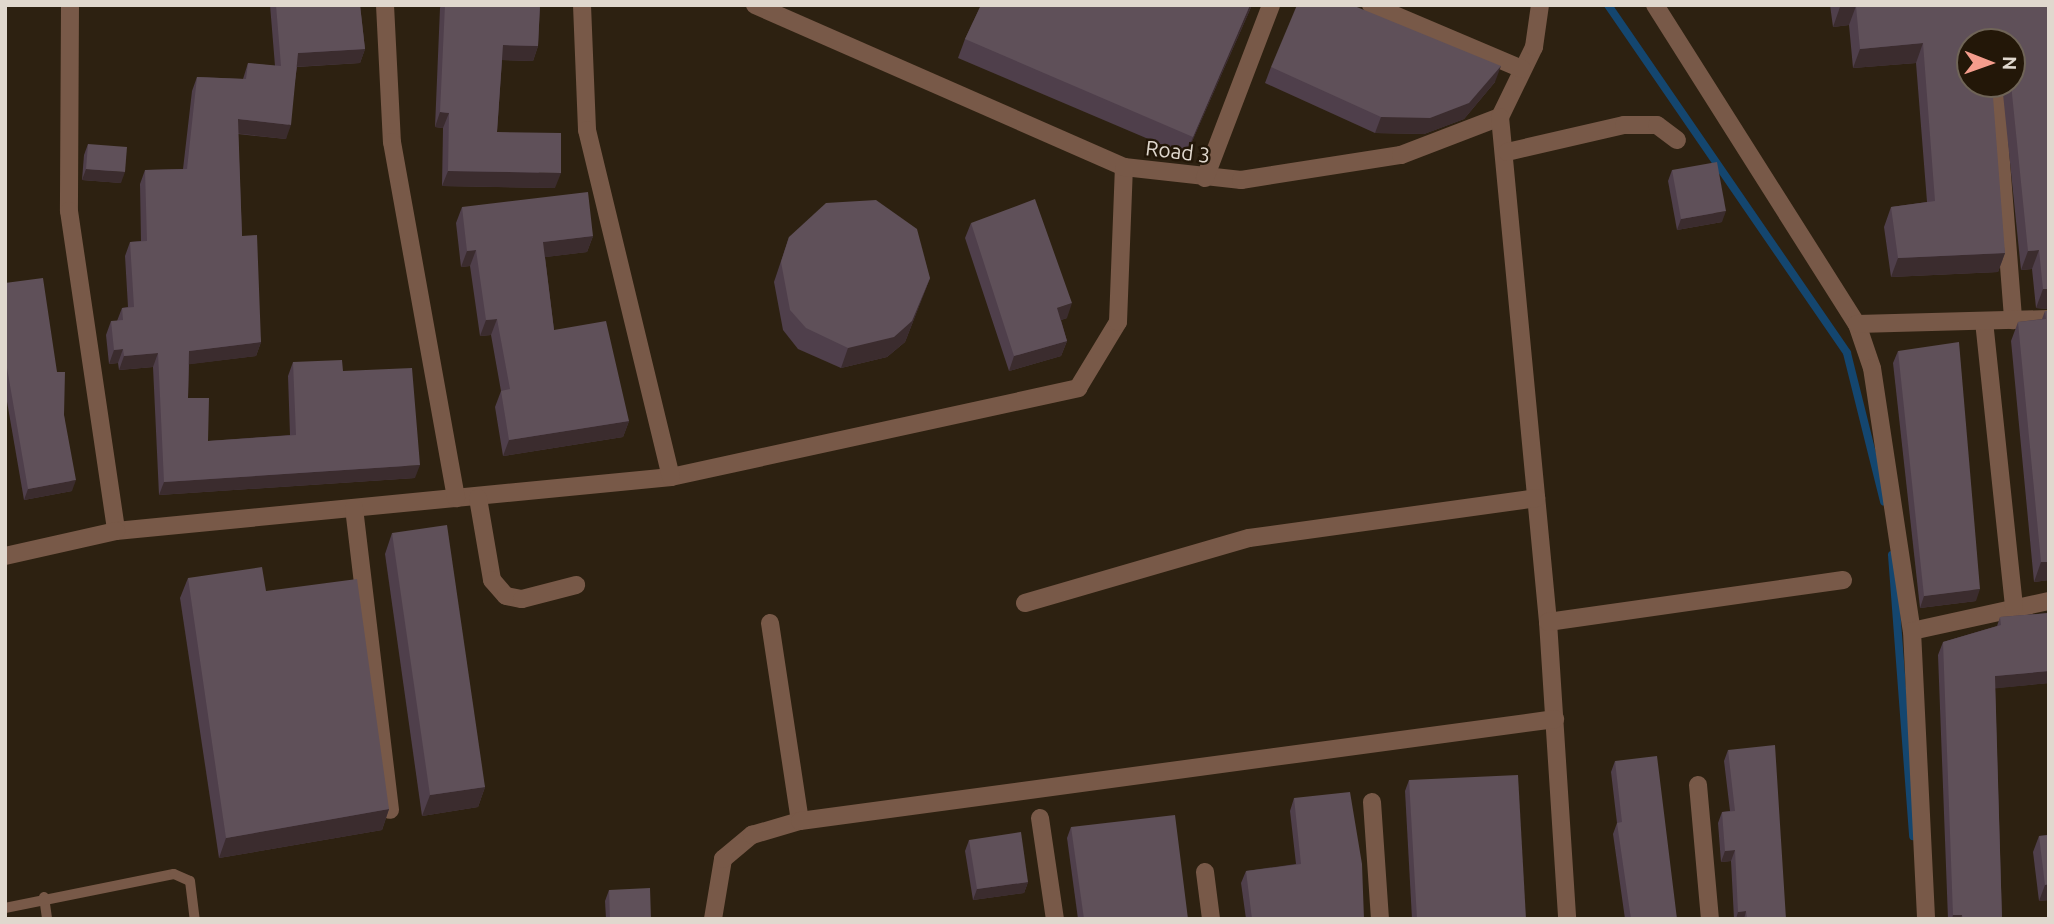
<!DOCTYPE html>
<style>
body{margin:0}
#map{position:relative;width:2054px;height:924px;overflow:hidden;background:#2d2111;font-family:Ubuntu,sans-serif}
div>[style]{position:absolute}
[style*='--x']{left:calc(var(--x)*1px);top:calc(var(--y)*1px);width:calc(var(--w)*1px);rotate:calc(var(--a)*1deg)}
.stream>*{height:8px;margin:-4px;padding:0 4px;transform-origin:4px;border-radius:4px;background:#14466f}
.service>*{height:10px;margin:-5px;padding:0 5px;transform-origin:5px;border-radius:5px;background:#785948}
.minor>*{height:18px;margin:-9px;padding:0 9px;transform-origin:9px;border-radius:9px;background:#785948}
.wall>*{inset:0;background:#4f3f4b}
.shaded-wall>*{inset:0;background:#3b2c2e}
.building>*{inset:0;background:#5f5059}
span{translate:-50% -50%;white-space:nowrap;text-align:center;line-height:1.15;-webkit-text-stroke:5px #231708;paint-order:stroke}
.street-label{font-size:21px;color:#e0d8ce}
.frame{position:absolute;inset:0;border:7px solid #e0d8ce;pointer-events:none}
.north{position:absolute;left:1956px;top:28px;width:70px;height:70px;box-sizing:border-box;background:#231708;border:2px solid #6f6457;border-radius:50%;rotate:91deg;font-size:19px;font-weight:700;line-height:28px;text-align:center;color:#e0d8ce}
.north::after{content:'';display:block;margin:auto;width:24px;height:32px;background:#f59d8d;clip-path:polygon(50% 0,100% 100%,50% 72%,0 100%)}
</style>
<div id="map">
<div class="stream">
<div style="--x:1608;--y:5;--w:422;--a:55.5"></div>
<div style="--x:1847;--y:353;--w:153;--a:76"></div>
<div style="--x:1892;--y:555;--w:282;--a:85.7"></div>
</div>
<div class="service">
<div style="--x:44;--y:897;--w:22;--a:82"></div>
<div style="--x:5;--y:908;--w:172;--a:-11.4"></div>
<div style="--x:174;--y:874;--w:17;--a:24"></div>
<div style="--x:190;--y:881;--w:38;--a:83"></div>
</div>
<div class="minor">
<div style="--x:70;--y:5;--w:206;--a:90.3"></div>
<div style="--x:69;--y:211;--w:323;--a:81.6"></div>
<div style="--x:116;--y:531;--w:558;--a:-5.56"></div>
<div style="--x:671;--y:477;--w:417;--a:-12.3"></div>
<div style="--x:1078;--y:388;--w:77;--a:-58.8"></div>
<div style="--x:1118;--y:322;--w:155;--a:-87.8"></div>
<div style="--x:385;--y:5;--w:137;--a:87.1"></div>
<div style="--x:392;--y:142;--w:362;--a:79.8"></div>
<div style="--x:582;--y:5;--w:125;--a:87.7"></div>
<div style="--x:587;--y:130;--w:357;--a:76.4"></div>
<div style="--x:755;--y:5;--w:403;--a:23.7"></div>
<div style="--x:1124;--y:167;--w:118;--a:6.3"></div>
<div style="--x:1241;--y:180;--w:162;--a:-8.9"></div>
<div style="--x:1401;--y:155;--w:106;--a:-21"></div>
<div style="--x:1500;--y:117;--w:78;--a:-64.1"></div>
<div style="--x:1534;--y:47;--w:42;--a:-81.9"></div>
<div style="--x:1371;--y:5;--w:164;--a:23"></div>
<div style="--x:1655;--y:5;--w:378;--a:57.7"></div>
<div style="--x:1857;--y:324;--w:46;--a:71.2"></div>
<div style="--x:1872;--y:368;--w:266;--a:81.4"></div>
<div style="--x:1912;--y:631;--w:140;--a:-12.4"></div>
<div style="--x:1995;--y:84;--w:237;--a:85.6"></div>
<div style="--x:1500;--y:117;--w:507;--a:84.57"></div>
<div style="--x:1548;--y:622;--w:298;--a:86.3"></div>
<div style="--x:1507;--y:152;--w:120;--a:-13"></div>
<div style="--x:1624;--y:125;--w:33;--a:0"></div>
<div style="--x:1657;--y:125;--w:25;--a:37"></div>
<div style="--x:1205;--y:178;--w:185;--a:-69.1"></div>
<div style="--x:1984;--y:321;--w:287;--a:84"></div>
<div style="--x:1857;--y:324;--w:192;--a:-1.5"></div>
<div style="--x:478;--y:498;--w:83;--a:80.3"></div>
<div style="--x:492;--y:580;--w:21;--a:49"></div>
<div style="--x:506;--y:596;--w:16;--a:11"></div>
<div style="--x:522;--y:599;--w:56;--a:-14.5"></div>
<div style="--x:354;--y:508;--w:304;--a:83.2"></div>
<div style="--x:5;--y:556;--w:114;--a:-12.7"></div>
<div style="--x:1025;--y:603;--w:233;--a:-16.2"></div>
<div style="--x:1249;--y:538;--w:290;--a:-7.9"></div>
<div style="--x:1548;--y:622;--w:298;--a:-8.1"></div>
<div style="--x:770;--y:623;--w:200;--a:81.4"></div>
<div style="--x:1912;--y:631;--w:288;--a:87.2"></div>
<div style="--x:1698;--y:785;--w:135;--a:84.9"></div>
<div style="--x:1372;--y:802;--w:117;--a:86.1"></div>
<div style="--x:1040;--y:818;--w:102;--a:81.6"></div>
<div style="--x:1205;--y:872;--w:47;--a:82.7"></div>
<div style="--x:713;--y:919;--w:61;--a:-80.5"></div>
<div style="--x:723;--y:859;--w:38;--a:-40"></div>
<div style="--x:752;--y:835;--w:50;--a:-16.3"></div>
<div style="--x:800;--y:821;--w:762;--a:-7.69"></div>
</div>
<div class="wall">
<div style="clip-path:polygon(270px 5px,360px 5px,365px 49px,360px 63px,297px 67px,286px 139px,238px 134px,242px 236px,261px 342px,256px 356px,189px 364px,188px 398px,208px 441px,290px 435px,288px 376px,293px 362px,343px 371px,415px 478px,159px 495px,153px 367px,119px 370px,118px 363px,109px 364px,106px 335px,111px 321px,117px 321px,122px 308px,128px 307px,125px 256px,130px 242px,141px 241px,140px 184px,145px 170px,183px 169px,192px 91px,197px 77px,243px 79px,248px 63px,275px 66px)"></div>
<div style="clip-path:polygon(441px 5px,540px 5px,538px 46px,533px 61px,502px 60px,497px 132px,555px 188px,442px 186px,443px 128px,435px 127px,440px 8px)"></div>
<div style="clip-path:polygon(981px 5px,1252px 5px,1186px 155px,958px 58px,965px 39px)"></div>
<div style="clip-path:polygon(1830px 5px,2049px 5px,2049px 309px,2036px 308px,2032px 269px,2021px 270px,2002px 84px,2012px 84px,2012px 42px,1970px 42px,2005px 253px,1998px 272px,1891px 277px,1884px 227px,1891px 207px,1927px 202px,1916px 63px,1853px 68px,1849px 25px,1833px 27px)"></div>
<div style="clip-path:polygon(1271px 67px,1495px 82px,1464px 119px,1424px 134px,1375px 133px,1265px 83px)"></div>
<div style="clip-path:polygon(88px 144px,121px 183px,82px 180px,84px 155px)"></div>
<div style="clip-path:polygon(1672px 170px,1722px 222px,1677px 230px,1668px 181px)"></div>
<div style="clip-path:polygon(462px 207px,593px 236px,587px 252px,545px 257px,554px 330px,629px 421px,623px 437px,503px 456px,495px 407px,501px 391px,491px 335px,480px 336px,470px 266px,461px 267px,456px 223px)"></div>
<div style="clip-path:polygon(971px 223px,1067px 318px,1061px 320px,1067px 341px,1061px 356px,1009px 371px,965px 238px)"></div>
<div style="clip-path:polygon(789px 237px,930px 278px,905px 342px,887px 357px,841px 368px,798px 349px,783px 330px,774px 282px)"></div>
<div style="clip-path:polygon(5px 283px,57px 372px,64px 415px,72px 491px,24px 500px,5px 390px)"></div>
<div style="clip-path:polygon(2045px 311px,2049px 311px,2049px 580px,2034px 582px,2011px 341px,2018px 322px,2042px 319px)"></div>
<div style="clip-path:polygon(1898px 351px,1976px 601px,1920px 608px,1893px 363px)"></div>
<div style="clip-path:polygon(392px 533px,485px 787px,478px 807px,422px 816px,385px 554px)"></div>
<div style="clip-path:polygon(188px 578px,266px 591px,389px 809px,382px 830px,219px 858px,180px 598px)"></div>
<div style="clip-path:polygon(2049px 613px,2049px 683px,1995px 688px,2002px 919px,1948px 919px,1938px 655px,1943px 642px,1997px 626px,2000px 617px)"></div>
<div style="clip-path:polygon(1728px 750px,1786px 919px,1734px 919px,1731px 861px,1721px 862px,1718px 823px,1722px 812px,1730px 811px,1724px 761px)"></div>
<div style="clip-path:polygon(1615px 761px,1677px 919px,1625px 919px,1613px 834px,1617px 823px,1611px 772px)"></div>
<div style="clip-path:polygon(1409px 780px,1526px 919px,1412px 919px,1405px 791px)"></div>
<div style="clip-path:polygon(1294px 798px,1364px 919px,1246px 919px,1241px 883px,1246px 871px,1296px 864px,1290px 811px)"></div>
<div style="clip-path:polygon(1071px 827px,1188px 919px,1078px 919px,1067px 838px)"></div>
<div style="clip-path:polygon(2049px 835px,2049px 900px,2039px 901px,2033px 852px,2039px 836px)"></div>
<div style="clip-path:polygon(969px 840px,1028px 882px,1024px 893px,973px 900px,965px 851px)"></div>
<div style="clip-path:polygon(609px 890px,651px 919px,606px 919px,605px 901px)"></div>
</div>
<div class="shaded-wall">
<div style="clip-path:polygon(1250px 5px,1252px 5px,1186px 155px,1193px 137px)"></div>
<div style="clip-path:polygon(1856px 6px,1849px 25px,1833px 27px,1840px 7px)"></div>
<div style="clip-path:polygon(1923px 43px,1916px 63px,1853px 68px,1860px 49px)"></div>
<div style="clip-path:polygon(503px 45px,538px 46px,533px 61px,497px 60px)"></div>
<div style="clip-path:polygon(365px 49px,360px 63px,293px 67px,298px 53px)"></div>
<div style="clip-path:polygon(1501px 66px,1495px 82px,1464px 119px,1424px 134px,1375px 133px,1381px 117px)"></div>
<div style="clip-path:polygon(440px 112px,449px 113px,443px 128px,435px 127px)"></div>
<div style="clip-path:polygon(238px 119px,291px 125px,286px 139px,233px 133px)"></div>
<div style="clip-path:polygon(86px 169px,125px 172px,121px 183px,82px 180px)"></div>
<div style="clip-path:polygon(448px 171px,561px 173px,555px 188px,442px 186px)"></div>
<div style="clip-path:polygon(1726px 211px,1722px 222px,1677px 230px,1681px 219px)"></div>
<div style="clip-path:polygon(593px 236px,587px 252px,538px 258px,543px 242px)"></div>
<div style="clip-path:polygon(476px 250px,470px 266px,461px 267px,467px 251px)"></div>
<div style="clip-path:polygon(2039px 250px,2032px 269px,2021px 270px,2028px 251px)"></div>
<div style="clip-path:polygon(2005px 253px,1998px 272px,1891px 277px,1898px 258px)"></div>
<div style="clip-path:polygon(930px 278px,905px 342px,887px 357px,841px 368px,848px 348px)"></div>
<div style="clip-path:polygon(2043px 289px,2049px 289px,2049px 309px,2036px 308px)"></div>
<div style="clip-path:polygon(1072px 303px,1067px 318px,1052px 323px,1057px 308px)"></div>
<div style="clip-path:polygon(497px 319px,491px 335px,480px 336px,486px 320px)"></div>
<div style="clip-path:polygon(1067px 341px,1061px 356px,1009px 371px,1014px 356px)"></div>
<div style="clip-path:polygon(261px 342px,256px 356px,184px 365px,189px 351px)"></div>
<div style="clip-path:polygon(123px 349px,118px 363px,109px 364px,114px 350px)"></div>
<div style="clip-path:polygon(158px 353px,153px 367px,119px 370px,124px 356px)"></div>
<div style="clip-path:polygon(629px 421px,623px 437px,503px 456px,509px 440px)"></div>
<div style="clip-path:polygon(420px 465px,415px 478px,159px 495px,164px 482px)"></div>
<div style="clip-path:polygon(76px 480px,72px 491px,24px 500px,28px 489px)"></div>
<div style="clip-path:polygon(2041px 562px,2049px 562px,2049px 580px,2034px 582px)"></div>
<div style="clip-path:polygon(1980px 589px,1976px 601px,1920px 608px,1924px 596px)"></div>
<div style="clip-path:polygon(2049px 671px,2049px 683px,1990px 689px,1995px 676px)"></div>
<div style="clip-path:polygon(485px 787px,478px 807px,422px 816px,430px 795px)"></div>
<div style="clip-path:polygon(389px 809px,382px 830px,219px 858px,226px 838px)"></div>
<div style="clip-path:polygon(1735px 850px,1731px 861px,1721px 862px,1725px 851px)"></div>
<div style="clip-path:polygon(1028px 882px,1024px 893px,973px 900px,977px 889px)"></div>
<div style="clip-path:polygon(2049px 884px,2049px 900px,2039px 901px,2045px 885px)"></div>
<div style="clip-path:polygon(1746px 911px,1744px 919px,1736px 919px,1738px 912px)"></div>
<div style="clip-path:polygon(1953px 915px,1962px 915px,1961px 919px,1952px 919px)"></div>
</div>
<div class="building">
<div style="clip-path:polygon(276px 5px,360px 5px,365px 49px,298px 53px,291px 125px,238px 119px,242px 236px,257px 235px,261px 342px,189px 351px,188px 398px,209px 398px,208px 441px,296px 435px,293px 362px,342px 360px,343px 371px,412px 368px,420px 465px,164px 482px,158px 353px,124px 356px,123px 349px,114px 350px,111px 321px,123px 320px,122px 308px,134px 307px,130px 242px,147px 241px,145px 170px,187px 169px,197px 77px,246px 79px,248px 63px,281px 66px)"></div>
<div style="clip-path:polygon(445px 5px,540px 5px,538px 46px,503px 45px,497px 132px,561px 133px,561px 173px,448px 171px,449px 113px,440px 112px)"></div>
<div style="clip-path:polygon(981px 5px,1250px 5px,1193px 137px,965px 39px)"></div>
<div style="clip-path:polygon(1297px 5px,1352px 5px,1501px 66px,1469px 103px,1430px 118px,1381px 117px,1271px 67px)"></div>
<div style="clip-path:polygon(1839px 5px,2049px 5px,2049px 289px,2043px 289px,2039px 250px,2028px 251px,2011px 84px,2012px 84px,2012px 42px,1970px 42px,1970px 84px,1992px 84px,2005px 253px,1898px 258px,1891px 207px,1935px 201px,1923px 43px,1860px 49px,1856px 6px,1840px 7px)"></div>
<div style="clip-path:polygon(88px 144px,127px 147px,125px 172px,86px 169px)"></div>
<div style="clip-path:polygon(1717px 162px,1726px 211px,1681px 219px,1672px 170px)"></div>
<div style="clip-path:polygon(588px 192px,593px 236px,543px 242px,554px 330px,606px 321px,629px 421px,509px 440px,501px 391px,510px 389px,497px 319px,486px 320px,476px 250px,467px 251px,462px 207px)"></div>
<div style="clip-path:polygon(1035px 199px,1072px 303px,1057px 308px,1067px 341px,1014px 356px,971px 223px)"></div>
<div style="clip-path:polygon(876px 200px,917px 229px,930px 278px,912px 321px,894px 337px,848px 348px,806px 328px,790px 310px,781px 262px,789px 237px,826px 203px)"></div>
<div style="clip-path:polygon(43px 278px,57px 372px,65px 372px,64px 415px,76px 480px,28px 489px,7px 368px,5px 369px,5px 283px)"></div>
<div style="clip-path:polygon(2045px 311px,2049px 311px,2049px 562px,2041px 562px,2018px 322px,2046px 319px)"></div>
<div style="clip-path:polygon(1959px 342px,1980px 589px,1924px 596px,1898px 351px)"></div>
<div style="clip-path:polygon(447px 525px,485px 787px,430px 795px,392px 533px)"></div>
<div style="clip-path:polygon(262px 567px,266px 591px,357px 579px,389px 809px,226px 838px,188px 578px)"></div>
<div style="clip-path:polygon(2049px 613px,2049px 671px,1995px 676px,2002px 919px,1963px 919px,1962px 915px,1953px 915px,1943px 642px,2001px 625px,2000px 617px)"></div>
<div style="clip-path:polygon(1775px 745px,1786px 919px,1747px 919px,1746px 911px,1738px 912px,1735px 850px,1725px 851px,1722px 812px,1735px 811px,1728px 750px)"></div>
<div style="clip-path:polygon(1657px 756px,1677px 919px,1631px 919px,1617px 823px,1622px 822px,1615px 761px)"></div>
<div style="clip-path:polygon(1518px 775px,1526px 919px,1417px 919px,1409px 780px)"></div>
<div style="clip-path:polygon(1350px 792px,1362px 864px,1364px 919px,1252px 919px,1246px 871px,1301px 864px,1294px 798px)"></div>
<div style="clip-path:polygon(1175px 815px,1188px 919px,1084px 919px,1071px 827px)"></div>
<div style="clip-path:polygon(1021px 832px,1028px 882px,977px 889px,969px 840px)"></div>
<div style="clip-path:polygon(2049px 835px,2049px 884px,2045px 885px,2039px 836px)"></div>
<div style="clip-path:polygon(650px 888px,651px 919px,610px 919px,609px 890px)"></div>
</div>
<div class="street-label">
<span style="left:1178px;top:151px;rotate:7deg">Road 3</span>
</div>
<div class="frame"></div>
<div class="north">N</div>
</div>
